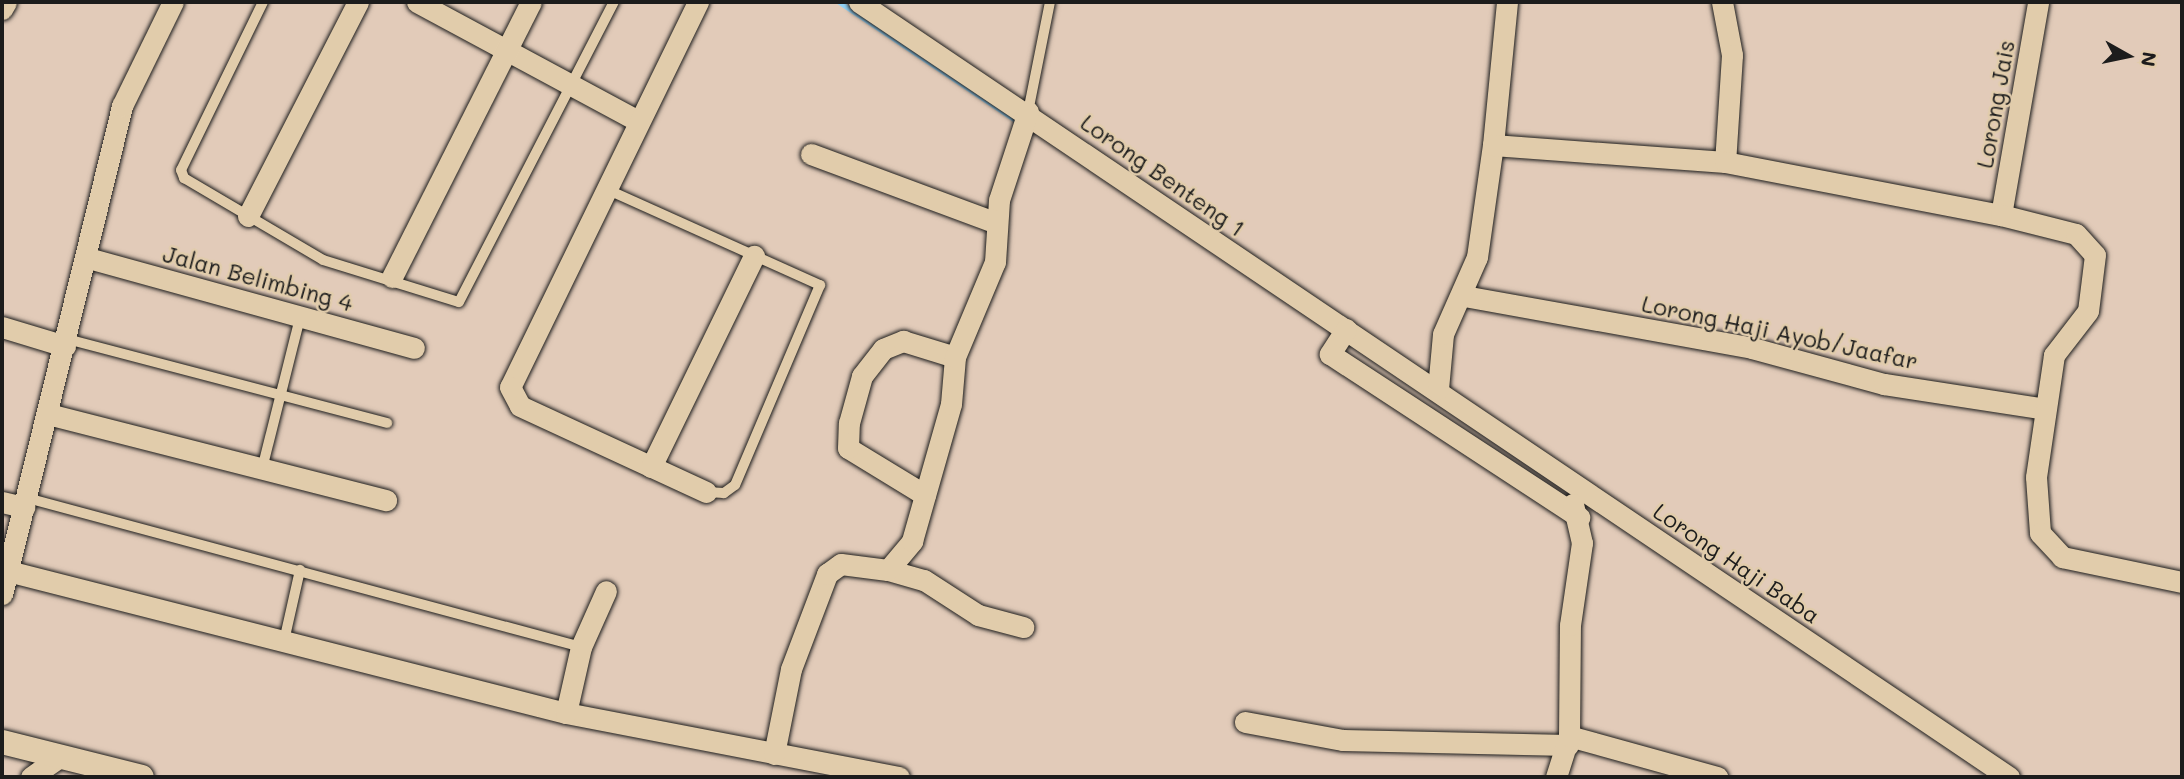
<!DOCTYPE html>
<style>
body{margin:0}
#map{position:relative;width:2184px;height:779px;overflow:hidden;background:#e2cbb9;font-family:Mali,sans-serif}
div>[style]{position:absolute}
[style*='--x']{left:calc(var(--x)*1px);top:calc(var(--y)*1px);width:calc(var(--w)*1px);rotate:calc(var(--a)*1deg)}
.stream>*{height:5px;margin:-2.5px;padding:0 2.5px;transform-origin:2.5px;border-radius:2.5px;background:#94d3f6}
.roads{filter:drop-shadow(0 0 2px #1c1c1c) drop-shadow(0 0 2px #1c1c1c)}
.service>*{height:10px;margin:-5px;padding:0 5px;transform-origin:5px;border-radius:5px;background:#e1ccab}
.minor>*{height:21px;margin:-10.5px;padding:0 10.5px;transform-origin:10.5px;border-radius:10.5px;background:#e1ccab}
.tertiary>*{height:24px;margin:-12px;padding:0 12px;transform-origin:12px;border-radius:12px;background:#e1ccab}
span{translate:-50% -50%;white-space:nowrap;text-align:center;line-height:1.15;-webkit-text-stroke:5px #e1ccab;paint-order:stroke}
.street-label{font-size:23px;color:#1c1c1c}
.frame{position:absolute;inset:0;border:4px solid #1c1c1c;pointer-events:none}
.north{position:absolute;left:2093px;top:21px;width:70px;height:70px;-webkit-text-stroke:5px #e1ccab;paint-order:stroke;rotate:99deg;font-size:19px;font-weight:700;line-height:28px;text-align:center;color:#1c1c1c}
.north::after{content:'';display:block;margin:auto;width:24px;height:32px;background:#1c1c1c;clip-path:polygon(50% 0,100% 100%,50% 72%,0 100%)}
</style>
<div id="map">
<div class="stream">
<div style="--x:839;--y:2;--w:218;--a:33.8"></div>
</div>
<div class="roads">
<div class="service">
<div style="--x:263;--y:2;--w:187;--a:116"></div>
<div style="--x:181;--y:170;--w:9;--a:69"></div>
<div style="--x:184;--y:178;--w:161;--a:30.5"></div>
<div style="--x:323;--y:260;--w:142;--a:17.2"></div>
<div style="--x:459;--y:302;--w:338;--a:-62.7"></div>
<div style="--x:1028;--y:112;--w:112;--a:-78.7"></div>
<div style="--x:604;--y:188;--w:237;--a:24.2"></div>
<div style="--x:820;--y:285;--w:217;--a:113"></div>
<div style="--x:735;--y:485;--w:14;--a:144"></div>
<div style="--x:724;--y:493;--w:18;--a:-177"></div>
<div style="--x:67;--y:339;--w:331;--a:14.7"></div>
<div style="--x:262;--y:469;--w:156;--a:-75.9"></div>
<div style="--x:27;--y:498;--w:574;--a:15.05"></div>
<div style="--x:284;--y:641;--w:73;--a:-77.3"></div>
</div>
<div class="minor">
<div style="--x:417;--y:2;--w:249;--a:28.3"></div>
<div style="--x:698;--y:2;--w:428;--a:116"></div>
<div style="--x:510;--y:387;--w:21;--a:62"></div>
<div style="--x:520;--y:406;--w:205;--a:24.8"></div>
<div style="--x:859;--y:2;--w:1387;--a:33.98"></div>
<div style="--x:1722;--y:2;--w:54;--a:79.3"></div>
<div style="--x:1732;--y:55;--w:107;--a:93.7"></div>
<div style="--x:2;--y:9;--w:8;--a:-60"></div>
<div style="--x:1493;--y:145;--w:144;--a:-84.4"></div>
<div style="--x:811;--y:154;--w:198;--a:20.4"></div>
<div style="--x:2001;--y:215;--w:216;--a:-80.1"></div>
<div style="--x:248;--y:216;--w:241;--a:-62.8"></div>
<div style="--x:88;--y:258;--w:338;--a:15.4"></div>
<div style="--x:392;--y:277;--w:308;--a:-63.2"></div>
<div style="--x:1464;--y:296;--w:293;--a:10.2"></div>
<div style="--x:1752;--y:348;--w:137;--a:15.3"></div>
<div style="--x:1884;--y:384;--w:163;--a:8.8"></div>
<div style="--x:2;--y:327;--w:66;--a:16.8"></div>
<div style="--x:1346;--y:329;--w:30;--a:123"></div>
<div style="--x:1330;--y:354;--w:298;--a:33.2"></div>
<div style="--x:1438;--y:389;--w:55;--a:-84.8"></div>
<div style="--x:1443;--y:334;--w:84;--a:-66.2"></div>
<div style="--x:1477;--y:257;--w:113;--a:-81.9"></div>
<div style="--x:1493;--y:145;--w:233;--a:4.2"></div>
<div style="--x:1725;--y:162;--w:281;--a:10.9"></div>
<div style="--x:2001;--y:215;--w:77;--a:14.2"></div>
<div style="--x:2076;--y:234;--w:28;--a:48"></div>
<div style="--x:2095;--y:255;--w:56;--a:97.1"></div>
<div style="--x:2088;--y:311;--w:56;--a:127.7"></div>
<div style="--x:2054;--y:355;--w:123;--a:98.4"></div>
<div style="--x:2036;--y:477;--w:56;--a:85.9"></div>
<div style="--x:2040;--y:533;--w:33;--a:47"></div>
<div style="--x:2062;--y:557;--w:123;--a:11.8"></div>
<div style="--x:48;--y:414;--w:349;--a:14.3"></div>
<div style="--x:651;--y:467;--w:235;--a:-64"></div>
<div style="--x:925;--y:495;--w:90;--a:-148.6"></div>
<div style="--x:848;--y:448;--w:25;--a:-88"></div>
<div style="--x:849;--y:423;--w:49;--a:-74.5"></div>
<div style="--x:862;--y:376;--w:34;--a:-52"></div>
<div style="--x:883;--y:349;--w:22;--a:-22"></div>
<div style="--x:903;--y:341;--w:54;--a:17.1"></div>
<div style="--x:2;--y:502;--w:23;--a:13"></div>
<div style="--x:888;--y:570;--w:37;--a:16"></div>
<div style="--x:924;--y:580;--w:64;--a:32.9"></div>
<div style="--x:978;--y:615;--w:47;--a:14.9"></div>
<div style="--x:8;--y:571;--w:576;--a:14.28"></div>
<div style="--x:566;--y:713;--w:339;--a:10.9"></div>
<div style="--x:2;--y:594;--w:503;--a:-76.18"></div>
<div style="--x:122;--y:106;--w:116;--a:-63.9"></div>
<div style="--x:566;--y:713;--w:68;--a:-77.2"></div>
<div style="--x:581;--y:647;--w:61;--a:-65.9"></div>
<div style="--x:1245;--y:722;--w:100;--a:10.4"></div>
<div style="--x:1343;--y:740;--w:225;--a:1.3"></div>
<div style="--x:1569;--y:736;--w:154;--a:15.5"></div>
<div style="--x:774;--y:754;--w:87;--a:-78.7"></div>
<div style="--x:791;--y:669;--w:102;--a:-69.2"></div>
<div style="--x:827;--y:574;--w:17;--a:-36"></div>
<div style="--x:841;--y:564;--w:47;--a:7.3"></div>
<div style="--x:888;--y:570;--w:38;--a:-50"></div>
<div style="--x:912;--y:541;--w:142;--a:-74.1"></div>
<div style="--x:951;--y:404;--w:47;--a:-85.1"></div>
<div style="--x:955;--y:357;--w:103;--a:-67.2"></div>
<div style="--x:995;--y:262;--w:62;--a:-86.3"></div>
<div style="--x:999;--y:200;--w:93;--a:-71.8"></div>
<div style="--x:31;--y:777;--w:35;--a:-35"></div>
<div style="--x:1556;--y:777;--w:43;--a:-72.4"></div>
<div style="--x:1569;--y:736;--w:111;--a:-89.5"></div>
<div style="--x:1570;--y:625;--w:83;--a:-81.7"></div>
<div style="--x:1582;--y:543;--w:40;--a:-103"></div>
</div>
<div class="tertiary">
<div style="--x:2;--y:742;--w:144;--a:14"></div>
</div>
</div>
<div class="street-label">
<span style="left:1995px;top:104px;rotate:-80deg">Lorong Jais</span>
<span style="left:1163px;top:175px;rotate:35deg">Lorong Benteng 1</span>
<span style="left:258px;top:278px;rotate:15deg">Jalan Belimbing 4</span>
<span style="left:1780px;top:332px;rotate:12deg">Lorong Haji Ayob/Jaafar</span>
<span style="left:1737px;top:563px;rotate:34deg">Lorong Haji Baba</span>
</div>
<div class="frame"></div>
<div class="north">N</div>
</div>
